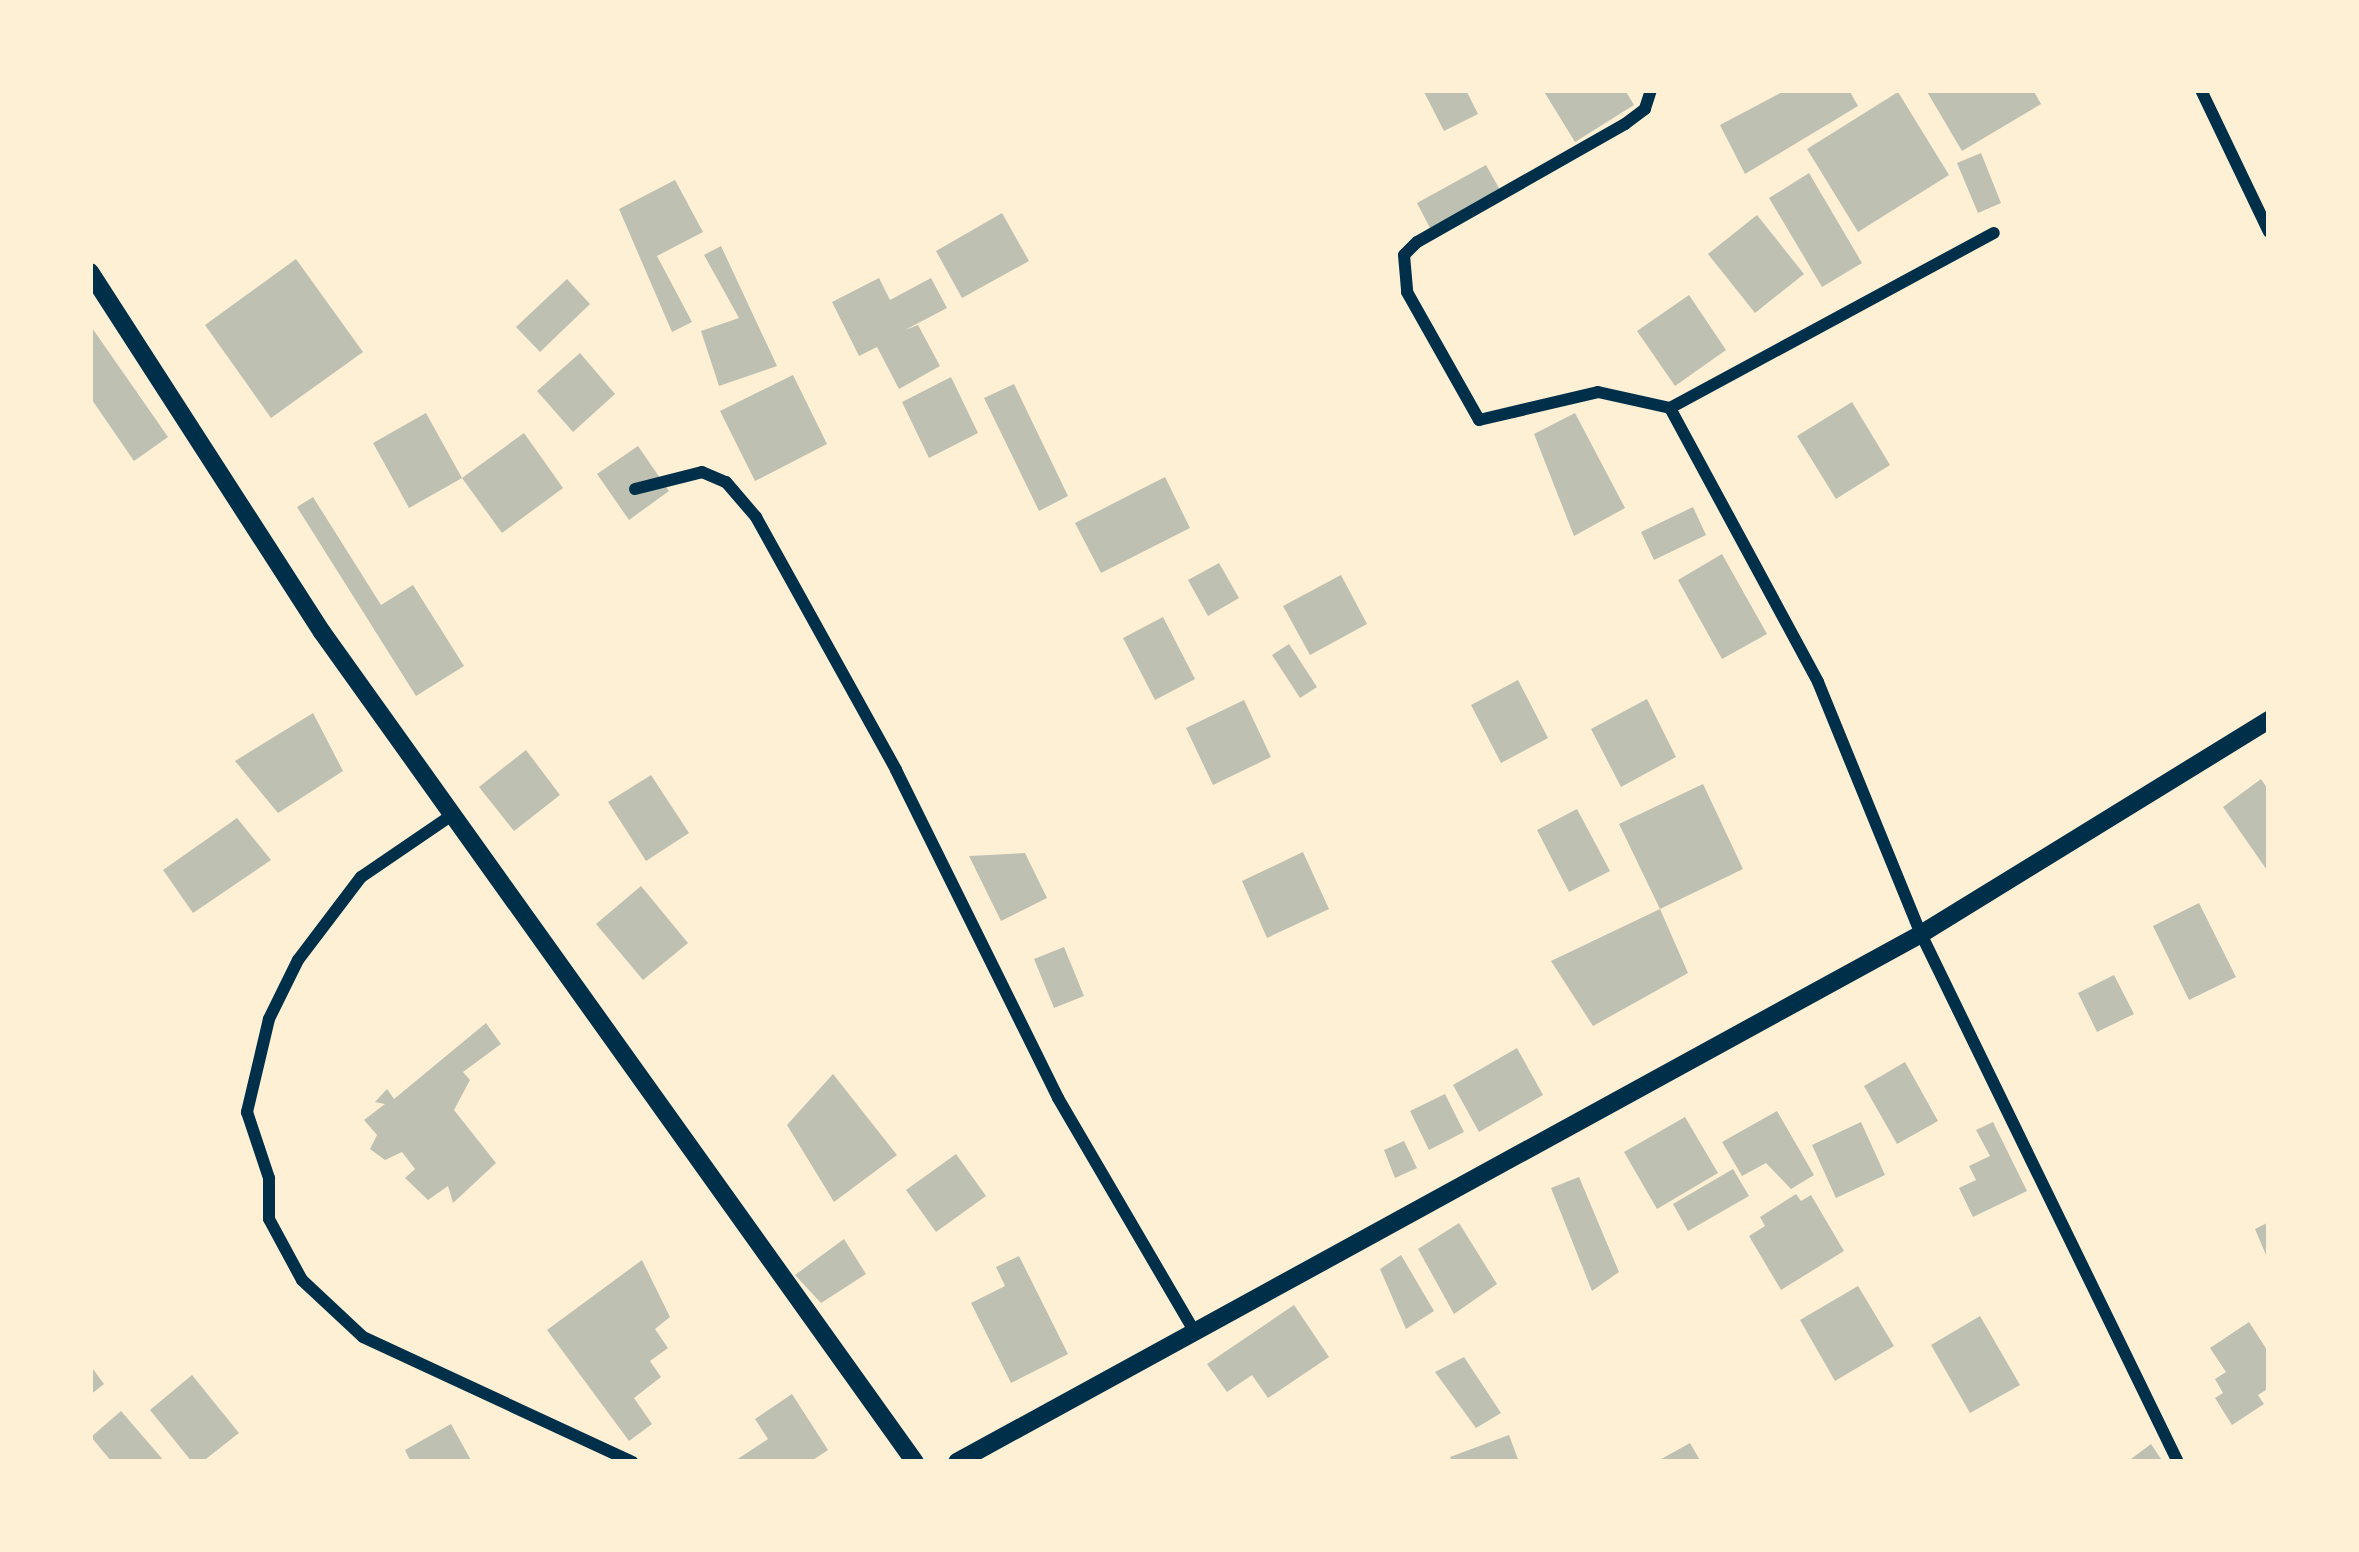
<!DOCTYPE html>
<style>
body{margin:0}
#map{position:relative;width:2359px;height:1552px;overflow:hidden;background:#fdf0d5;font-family:"Roboto Condensed",sans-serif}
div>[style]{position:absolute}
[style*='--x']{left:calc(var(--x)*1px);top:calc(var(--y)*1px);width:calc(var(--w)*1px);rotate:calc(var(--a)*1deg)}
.building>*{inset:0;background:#bec0b2}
.minor>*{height:12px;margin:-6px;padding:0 6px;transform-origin:6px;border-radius:6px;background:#003049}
.tertiary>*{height:18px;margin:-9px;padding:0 9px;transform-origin:9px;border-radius:9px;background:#003049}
span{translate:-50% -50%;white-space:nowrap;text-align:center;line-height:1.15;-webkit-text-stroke:10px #fdf0d5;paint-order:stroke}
.frame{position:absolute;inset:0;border:93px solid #fdf0d5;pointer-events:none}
</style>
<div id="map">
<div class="building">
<div style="clip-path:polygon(1423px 90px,1466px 90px,1478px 114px,1444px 131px)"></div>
<div style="clip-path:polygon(1543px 90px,1625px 90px,1634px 105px,1575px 142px)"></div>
<div style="clip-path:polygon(1786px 90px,1849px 90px,1858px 106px,1745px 174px,1720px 125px)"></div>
<div style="clip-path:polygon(1926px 90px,2033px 90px,2041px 104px,1962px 151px)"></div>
<div style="clip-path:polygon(1898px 92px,1949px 175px,1858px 232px,1807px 149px)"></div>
<div style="clip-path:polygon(1981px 153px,2001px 203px,1978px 213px,1957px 163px)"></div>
<div style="clip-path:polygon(1486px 165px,1500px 190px,1430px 228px,1417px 203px)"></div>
<div style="clip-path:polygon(1809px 173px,1862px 263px,1822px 287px,1769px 198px)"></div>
<div style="clip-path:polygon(675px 180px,703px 232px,657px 256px,692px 322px,672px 332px,619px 209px)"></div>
<div style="clip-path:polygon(1002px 213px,1029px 261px,962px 298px,936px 251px)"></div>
<div style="clip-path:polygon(1757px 215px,1804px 274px,1755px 313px,1708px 254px)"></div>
<div style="clip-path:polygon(721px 246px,777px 366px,719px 386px,701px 331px,739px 318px,704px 255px)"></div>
<div style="clip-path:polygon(296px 259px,363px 352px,271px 418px,205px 325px)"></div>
<div style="clip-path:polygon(879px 278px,890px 300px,931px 278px,947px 308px,905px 330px,918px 325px,940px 366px,899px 389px,877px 347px,859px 356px,832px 302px)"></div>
<div style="clip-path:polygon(567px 279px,590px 304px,540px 352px,516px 327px)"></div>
<div style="clip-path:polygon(1689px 295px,1726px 350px,1675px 386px,1637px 331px)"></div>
<div style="clip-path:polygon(90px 325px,168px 437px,134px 461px,90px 397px)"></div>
<div style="clip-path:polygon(580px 353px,615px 394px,573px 432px,537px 391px)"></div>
<div style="clip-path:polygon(793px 375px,827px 444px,755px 481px,720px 411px)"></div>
<div style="clip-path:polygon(951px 377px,978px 433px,929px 458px,902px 402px)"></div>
<div style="clip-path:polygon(1014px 384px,1068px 496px,1039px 511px,984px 398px)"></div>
<div style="clip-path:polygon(1852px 402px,1890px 465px,1836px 499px,1797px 436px)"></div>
<div style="clip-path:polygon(426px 413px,462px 478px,524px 433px,563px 488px,502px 533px,462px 478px,409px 508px,373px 443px)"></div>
<div style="clip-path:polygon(1575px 413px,1625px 508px,1574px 536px,1534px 434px)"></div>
<div style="clip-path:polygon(638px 446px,669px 491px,629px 520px,597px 474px)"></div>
<div style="clip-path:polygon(1165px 477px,1190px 528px,1101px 573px,1075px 523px)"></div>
<div style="clip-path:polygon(313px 497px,381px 605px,413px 585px,464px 666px,416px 696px,297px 507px)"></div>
<div style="clip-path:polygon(1693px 507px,1706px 535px,1654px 560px,1641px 532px)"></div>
<div style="clip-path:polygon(1722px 554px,1767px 634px,1722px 659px,1678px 580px)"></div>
<div style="clip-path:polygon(1219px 563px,1239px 598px,1208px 616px,1188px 580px)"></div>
<div style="clip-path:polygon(1341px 575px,1367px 624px,1310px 655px,1283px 606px)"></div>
<div style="clip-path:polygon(1163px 617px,1195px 679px,1155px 700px,1123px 638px)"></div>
<div style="clip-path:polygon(1289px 644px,1317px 687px,1300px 698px,1272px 655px)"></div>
<div style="clip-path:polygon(1518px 680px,1548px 738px,1501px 763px,1471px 705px)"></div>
<div style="clip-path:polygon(1647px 699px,1676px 757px,1621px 787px,1591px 729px)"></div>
<div style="clip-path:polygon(1244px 700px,1271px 757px,1213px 785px,1186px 728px)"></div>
<div style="clip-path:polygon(313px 713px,343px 771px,278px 813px,235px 761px)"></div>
<div style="clip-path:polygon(526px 750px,560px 795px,514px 831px,479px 787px)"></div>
<div style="clip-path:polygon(651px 775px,689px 833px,646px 861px,608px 802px)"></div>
<div style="clip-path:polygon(2261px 779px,2269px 791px,2269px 873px,2223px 807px)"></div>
<div style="clip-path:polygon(1703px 784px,1743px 869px,1660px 909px,1619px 824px)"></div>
<div style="clip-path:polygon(1577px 809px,1610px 871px,1569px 892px,1537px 830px)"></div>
<div style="clip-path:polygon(237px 818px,271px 860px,193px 913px,163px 870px)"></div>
<div style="clip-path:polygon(1303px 852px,1329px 909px,1267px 938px,1242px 881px)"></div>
<div style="clip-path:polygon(1025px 853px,1047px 898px,1001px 921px,969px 856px)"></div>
<div style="clip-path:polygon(641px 886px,688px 943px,643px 980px,596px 924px)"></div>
<div style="clip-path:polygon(2199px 903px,2236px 977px,2189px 1000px,2153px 926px)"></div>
<div style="clip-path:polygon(1660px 909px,1688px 973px,1593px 1026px,1551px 961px)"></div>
<div style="clip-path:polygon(1064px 947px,1084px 996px,1054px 1008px,1034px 959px)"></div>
<div style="clip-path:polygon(2114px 975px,2134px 1014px,2097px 1032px,2078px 993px)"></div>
<div style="clip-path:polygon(486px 1023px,501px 1044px,463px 1072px,470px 1080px,454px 1110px,496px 1163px,453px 1203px,448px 1186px,428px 1200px,405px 1178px,415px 1169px,402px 1152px,385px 1160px,370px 1149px,377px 1135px,364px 1120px,385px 1104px,375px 1102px,387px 1089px,394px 1099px)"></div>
<div style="clip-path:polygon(1517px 1048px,1543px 1095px,1479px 1132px,1453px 1085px)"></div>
<div style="clip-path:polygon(1905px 1062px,1938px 1121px,1897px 1144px,1864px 1086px)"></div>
<div style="clip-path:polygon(833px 1074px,897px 1155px,834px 1202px,787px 1125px)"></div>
<div style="clip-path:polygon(1445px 1094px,1464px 1132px,1429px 1150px,1410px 1111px)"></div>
<div style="clip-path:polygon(1777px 1111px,1814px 1175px,1791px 1189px,1766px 1163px,1742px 1176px,1722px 1142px)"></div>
<div style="clip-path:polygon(1685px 1117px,1718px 1173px,1657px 1209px,1624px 1152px)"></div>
<div style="clip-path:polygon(1861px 1122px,1885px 1175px,1836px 1198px,1812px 1145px)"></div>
<div style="clip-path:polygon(1993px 1122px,2027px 1191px,1973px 1217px,1959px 1188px,1976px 1180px,1969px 1166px,1990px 1156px,1976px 1130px)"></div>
<div style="clip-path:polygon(1404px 1141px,1417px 1168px,1395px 1178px,1384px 1150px)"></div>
<div style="clip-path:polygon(956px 1154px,986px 1196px,936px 1232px,906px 1190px)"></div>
<div style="clip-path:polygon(1733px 1169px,1749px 1196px,1688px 1231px,1673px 1204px)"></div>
<div style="clip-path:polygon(1579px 1177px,1619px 1272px,1592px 1291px,1551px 1188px)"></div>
<div style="clip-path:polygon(1796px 1194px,1801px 1201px,1811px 1195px,1844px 1251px,1781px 1290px,1749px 1236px,1765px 1226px,1760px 1217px)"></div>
<div style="clip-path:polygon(2269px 1222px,2269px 1262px,2255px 1229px)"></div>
<div style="clip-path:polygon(1459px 1223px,1497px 1284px,1454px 1314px,1418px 1249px)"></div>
<div style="clip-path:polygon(844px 1239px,866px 1274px,821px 1303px,795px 1275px)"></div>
<div style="clip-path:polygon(1401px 1255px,1434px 1311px,1406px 1329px,1380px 1269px)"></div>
<div style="clip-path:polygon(1019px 1256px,1068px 1354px,1011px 1383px,971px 1303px,1005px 1286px,996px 1267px)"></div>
<div style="clip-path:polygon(642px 1260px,670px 1317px,655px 1329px,668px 1348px,650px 1361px,661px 1377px,634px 1398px,652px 1424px,629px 1441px,547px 1330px)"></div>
<div style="clip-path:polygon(1858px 1286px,1894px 1346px,1835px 1381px,1800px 1320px)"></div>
<div style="clip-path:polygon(1294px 1305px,1329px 1357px,1268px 1398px,1252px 1375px,1227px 1392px,1207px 1364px)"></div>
<div style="clip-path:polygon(1980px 1316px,2020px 1385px,1970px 1413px,1931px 1345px)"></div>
<div style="clip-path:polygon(2249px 1322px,2269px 1353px,2269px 1388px,2258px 1395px,2264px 1404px,2232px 1425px,2215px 1398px,2223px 1393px,2215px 1379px,2226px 1372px,2210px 1348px)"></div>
<div style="clip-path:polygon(1464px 1357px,1501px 1413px,1476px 1428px,1435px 1372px)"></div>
<div style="clip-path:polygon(90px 1365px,104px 1384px,90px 1395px)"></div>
<div style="clip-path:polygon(192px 1375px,239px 1433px,202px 1462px,192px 1462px,150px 1410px)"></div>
<div style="clip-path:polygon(792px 1394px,828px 1450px,810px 1462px,733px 1462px,768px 1439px,755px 1419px)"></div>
<div style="clip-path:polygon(121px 1411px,165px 1462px,112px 1462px,91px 1437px)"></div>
<div style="clip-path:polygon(451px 1424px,472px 1462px,411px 1462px,405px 1450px)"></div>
<div style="clip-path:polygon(1509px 1435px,1519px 1462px,1452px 1462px,1450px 1457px)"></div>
<div style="clip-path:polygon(1690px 1443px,1701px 1462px,1656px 1462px)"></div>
<div style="clip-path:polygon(2151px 1444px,2163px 1462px,2127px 1462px)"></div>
</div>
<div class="minor">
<div style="--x:1651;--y:90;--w:20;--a:108"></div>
<div style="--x:1645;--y:109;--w:25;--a:143"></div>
<div style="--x:1625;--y:124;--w:239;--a:150.4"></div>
<div style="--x:1417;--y:242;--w:18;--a:135"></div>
<div style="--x:1404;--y:255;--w:37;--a:85"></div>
<div style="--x:1407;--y:292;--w:147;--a:60.6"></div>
<div style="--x:1479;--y:420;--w:122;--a:-13.2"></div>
<div style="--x:1598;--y:392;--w:74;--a:12.5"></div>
<div style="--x:1670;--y:408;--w:311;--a:61.6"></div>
<div style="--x:1818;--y:682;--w:272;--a:67.8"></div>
<div style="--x:1921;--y:934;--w:587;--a:64.05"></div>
<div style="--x:2201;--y:90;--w:157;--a:64.4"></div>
<div style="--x:1670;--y:408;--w:368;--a:-28.4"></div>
<div style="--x:635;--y:489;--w:69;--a:-14.2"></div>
<div style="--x:702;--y:472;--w:26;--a:23"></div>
<div style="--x:726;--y:482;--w:46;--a:49.4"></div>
<div style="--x:756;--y:517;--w:289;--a:61"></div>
<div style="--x:896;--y:770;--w:366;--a:63.7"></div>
<div style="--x:1058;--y:1098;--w:271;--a:59.7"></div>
<div style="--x:452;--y:815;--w:110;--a:145.7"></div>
<div style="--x:361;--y:877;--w:104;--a:127.2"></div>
<div style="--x:298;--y:960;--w:66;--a:116.2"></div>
<div style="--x:269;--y:1019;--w:96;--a:103.3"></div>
<div style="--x:247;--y:1112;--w:70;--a:71.6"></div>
<div style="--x:269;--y:1178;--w:41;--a:90"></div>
<div style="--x:269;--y:1219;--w:69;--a:61.6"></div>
<div style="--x:302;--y:1280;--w:83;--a:43.1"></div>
<div style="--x:363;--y:1337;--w:297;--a:24.9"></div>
</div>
<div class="tertiary">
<div style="--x:90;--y:272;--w:428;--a:57.2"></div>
<div style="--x:322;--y:632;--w:1020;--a:54.46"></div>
<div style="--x:957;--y:1462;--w:1099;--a:-28.71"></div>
<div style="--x:1921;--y:934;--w:409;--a:-31.6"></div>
</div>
<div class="frame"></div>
</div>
